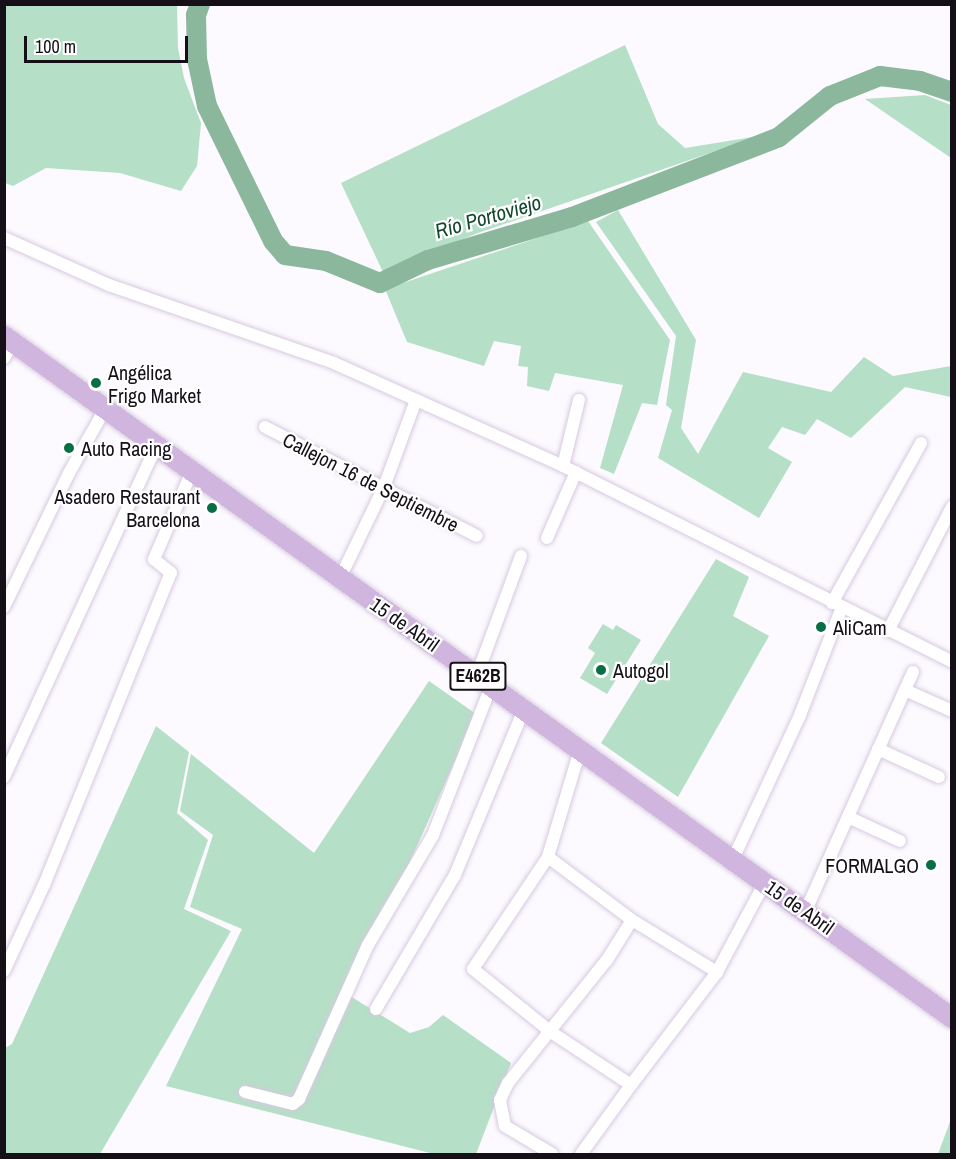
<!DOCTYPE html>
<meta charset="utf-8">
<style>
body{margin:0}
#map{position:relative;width:956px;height:1159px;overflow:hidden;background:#fcfafe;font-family:"Archivo Narrow",sans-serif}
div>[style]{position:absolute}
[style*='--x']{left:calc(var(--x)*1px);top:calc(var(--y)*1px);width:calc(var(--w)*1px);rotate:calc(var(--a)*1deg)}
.green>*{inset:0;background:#b5dfc6}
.river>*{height:20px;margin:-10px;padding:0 10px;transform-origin:10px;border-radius:10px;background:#8bb79d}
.roads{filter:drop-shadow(0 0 2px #d7c9e0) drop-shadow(0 0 2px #d7c9e0)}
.minor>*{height:12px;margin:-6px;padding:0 6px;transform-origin:6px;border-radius:6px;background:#fff}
.primary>*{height:20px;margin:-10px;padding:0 10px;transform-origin:10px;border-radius:10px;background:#d0b5de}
.dots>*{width:16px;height:16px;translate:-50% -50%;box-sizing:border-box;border:3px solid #fff;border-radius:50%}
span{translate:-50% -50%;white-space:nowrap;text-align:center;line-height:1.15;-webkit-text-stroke:4.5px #fff;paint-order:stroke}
.shield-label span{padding:2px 4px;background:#fff;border:2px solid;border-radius:4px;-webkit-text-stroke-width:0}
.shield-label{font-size:18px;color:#151018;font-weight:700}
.poi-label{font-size:20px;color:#151018}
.left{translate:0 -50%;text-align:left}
.right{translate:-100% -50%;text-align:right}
.street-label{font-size:20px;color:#151018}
.water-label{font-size:21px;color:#13492f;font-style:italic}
.frame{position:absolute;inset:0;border:6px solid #151018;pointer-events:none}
.scale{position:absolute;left:24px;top:36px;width:164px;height:27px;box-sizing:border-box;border:3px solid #151018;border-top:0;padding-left:8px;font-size:18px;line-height:21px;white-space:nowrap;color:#151018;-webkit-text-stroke:4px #fff;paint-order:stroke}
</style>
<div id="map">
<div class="green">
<div style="clip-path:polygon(5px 4px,177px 5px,178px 48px,184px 78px,201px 123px,197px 166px,181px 191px,120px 173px,46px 168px,13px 186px,5px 183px)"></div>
<div style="clip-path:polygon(625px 45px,658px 124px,685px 148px,759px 136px,478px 233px,383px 272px,341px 183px)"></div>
<div style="clip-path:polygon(925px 95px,951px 105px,951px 158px,865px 99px)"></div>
<div style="clip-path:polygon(618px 210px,696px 340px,681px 428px,698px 454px,743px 372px,831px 392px,864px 357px,893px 376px,951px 366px,951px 397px,905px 387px,851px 438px,817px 419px,805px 435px,782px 427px,768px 448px,792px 462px,759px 518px,658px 458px,672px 410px,666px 405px,676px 336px,596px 222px)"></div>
<div style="clip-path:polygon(588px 221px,670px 340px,657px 405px,642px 403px,614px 474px,600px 468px,623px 385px,555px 373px,549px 391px,527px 386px,528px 367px,518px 366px,521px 346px,494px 341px,484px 366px,407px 342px,385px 289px)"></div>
<div style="clip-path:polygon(716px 559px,749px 577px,733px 616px,769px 636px,678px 797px,601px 743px)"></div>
<div style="clip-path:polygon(603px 624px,613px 630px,616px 625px,641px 640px,607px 694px,580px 678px,595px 653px,588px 648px)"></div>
<div style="clip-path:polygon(429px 681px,476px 714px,350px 996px,410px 1033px,429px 1027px,443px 1015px,511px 1063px,476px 1154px,434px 1154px,166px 1086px,242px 929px,190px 907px,213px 835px,180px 811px,191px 754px,314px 853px)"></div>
<div style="clip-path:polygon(156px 726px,189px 752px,177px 813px,208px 840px,184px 909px,231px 931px,100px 1154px,5px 1154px,5px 1048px,12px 1044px)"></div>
<div style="clip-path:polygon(951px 1119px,951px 1154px,938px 1154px)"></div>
</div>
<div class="river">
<div style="--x:200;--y:4;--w:12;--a:110"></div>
<div style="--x:196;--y:15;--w:44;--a:88.7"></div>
<div style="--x:197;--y:59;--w:48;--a:78"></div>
<div style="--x:207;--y:106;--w:150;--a:63.9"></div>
<div style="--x:273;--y:241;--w:18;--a:49"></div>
<div style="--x:285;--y:255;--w:41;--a:8.3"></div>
<div style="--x:326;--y:261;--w:58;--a:22.2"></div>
<div style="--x:380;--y:283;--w:53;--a:-25.6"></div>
<div style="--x:428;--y:260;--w:150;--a:-16.6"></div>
<div style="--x:572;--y:217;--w:222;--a:-21.1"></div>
<div style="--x:779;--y:137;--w:65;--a:-38.8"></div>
<div style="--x:830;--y:96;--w:54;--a:-21.8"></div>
<div style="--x:880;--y:76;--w:40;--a:7.1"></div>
<div style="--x:920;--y:81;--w:34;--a:19"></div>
</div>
<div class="roads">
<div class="minor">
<div style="--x:4;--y:238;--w:115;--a:24.1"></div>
<div style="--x:109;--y:285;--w:238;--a:19.1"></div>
<div style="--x:334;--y:363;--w:251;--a:24.2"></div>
<div style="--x:563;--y:466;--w:436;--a:26.7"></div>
<div style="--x:4;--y:358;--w:18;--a:-61"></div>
<div style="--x:265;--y:427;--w:238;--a:27.2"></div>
<div style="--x:563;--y:466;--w:68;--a:-76.4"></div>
<div style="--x:547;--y:538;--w:72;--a:-66.3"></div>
<div style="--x:340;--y:578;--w:101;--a:-64.2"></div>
<div style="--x:384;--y:487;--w:93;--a:-69.8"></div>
<div style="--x:832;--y:603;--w:183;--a:-60.9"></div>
<div style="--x:4;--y:607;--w:149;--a:-64.1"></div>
<div style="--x:69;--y:473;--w:73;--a:-60.6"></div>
<div style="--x:888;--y:631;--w:140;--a:-62.7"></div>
<div style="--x:477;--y:675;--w:127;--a:-69.7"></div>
<div style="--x:905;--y:690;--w:51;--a:24.1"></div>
<div style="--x:878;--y:749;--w:67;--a:24.7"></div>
<div style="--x:580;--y:750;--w:112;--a:106.7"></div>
<div style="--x:548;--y:857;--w:135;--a:123.8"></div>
<div style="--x:473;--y:969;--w:100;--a:38.9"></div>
<div style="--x:551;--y:1032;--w:96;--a:33.5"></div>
<div style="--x:631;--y:1085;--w:142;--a:-52.7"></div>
<div style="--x:717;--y:972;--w:102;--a:-61.9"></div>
<div style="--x:4;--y:777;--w:366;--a:-65.3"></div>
<div style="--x:848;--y:817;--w:57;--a:24.8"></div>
<div style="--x:548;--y:857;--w:105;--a:36.9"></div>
<div style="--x:632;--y:920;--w:100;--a:31.5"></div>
<div style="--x:733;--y:859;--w:159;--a:-65"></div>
<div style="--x:800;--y:715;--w:116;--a:-68.7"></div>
<div style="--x:806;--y:910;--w:261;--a:-65.8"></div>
<div style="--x:4;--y:971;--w:95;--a:-65.1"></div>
<div style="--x:44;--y:885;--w:337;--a:-67.9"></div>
<div style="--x:171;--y:573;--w:22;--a:-141"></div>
<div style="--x:154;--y:559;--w:96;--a:-66.6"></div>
<div style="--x:376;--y:1009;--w:156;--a:-59.5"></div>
<div style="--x:455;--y:875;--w:180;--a:-67.4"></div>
<div style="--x:245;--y:1092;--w:49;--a:14"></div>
<div style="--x:293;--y:1104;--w:8;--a:-40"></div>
<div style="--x:299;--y:1099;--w:169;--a:-65.9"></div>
<div style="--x:368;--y:945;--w:128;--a:-59.4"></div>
<div style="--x:433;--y:835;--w:160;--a:-68.7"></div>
<div style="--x:552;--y:1154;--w:55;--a:-149.2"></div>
<div style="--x:505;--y:1126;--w:26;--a:-101"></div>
<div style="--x:500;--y:1100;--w:19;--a:-65"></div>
<div style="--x:508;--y:1083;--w:158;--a:-51.2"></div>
<div style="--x:607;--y:960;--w:47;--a:-58"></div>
<div style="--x:581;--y:1154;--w:85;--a:-54.1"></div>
</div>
<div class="primary">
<div style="--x:4;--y:336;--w:1168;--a:35.73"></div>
</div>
</div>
<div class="dots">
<div style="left:96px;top:383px;background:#086e45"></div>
<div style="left:69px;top:448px;background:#086e45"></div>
<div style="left:212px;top:508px;background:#086e45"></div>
<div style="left:821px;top:627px;background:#086e45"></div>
<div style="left:601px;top:670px;background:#086e45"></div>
<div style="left:931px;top:865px;background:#086e45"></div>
</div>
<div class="shield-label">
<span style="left:478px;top:676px">E462B</span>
</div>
<div class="poi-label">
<span class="left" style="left:108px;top:384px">Angélica<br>Frigo Market</span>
<span class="left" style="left:81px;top:448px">Auto Racing</span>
<span class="right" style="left:200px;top:508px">Asadero Restaurant<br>Barcelona</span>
<span class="left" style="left:833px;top:627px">AliCam</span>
<span class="left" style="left:613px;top:670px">Autogol</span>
<span class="right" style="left:919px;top:865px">FORMALGO</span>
</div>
<div class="street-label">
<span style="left:371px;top:482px;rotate:27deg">Callejon 16 de Septiembre</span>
<span style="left:405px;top:624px;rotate:35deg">15 de Abril</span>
<span style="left:800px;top:907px;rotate:35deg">15 de Abril</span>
</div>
<div class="water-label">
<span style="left:488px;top:217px;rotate:-16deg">Río Portoviejo</span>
</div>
<div class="frame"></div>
<div class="scale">100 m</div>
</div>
